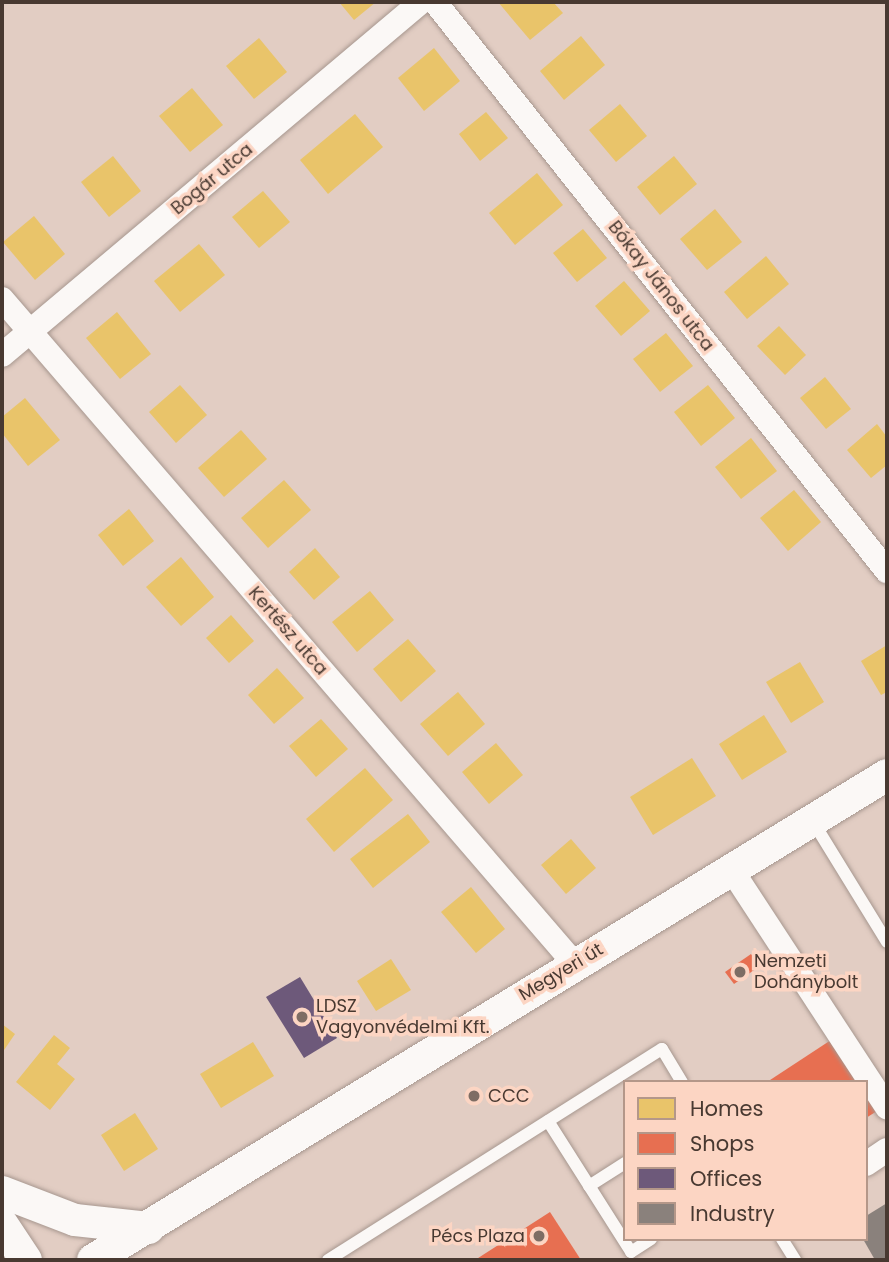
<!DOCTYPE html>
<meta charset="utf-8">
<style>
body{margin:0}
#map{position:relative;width:889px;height:1262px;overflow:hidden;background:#e2cdc3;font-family:Poppins,sans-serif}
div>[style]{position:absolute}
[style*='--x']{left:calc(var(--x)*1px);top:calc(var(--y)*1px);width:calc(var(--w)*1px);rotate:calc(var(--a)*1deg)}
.homes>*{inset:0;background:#e9c46a}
.shops>*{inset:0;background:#e76f51}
.offices>*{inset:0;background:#6d597a}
.industry>*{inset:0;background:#8a817c}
.roads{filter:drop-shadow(0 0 2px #a7978f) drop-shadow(0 0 2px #a7978f)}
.service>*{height:12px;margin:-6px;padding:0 6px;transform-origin:6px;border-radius:6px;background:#fbf8f6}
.minor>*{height:24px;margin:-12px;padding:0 12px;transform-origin:12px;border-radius:12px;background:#fbf8f6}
.tertiary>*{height:32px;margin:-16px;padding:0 16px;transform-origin:16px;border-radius:16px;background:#fbf8f6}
.dots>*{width:19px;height:19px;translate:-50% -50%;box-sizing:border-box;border:4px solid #fcd5c3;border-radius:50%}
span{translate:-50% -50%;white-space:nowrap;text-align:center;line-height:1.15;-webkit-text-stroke:7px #fcd5c3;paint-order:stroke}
.street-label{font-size:18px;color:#483931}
.poi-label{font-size:18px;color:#483931}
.left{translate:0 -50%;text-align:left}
.right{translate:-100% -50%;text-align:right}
.frame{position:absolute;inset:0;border:4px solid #483931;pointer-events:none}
.legend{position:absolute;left:623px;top:1080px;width:245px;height:161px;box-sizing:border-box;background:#fcd5c3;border:2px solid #b49789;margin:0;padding:9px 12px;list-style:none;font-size:21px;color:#483931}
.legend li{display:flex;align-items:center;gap:14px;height:35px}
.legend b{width:35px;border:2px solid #b49789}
</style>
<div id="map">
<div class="homes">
<div style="clip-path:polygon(339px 2px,376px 2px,354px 20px)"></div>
<div style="clip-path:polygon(498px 2px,553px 2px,563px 13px,530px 40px)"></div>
<div style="clip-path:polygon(581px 36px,605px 65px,564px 100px,540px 71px)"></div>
<div style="clip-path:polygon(259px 38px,287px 72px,254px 99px,226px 66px)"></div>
<div style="clip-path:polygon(434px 48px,460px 81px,424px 111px,398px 78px)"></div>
<div style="clip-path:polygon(192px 88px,223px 125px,190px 152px,159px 116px)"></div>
<div style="clip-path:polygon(620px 104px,647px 136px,616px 162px,589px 130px)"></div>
<div style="clip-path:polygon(486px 112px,508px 138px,480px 161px,459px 134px)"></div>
<div style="clip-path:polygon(355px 114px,383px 147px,328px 194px,300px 160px)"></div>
<div style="clip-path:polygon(113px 156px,141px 191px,109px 217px,81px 182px)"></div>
<div style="clip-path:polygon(674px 156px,697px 184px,660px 215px,637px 187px)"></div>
<div style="clip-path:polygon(537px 173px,563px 205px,515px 245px,489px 213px)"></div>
<div style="clip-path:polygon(263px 191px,290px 222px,259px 248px,232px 217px)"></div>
<div style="clip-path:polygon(715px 209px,742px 242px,707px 270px,680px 239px)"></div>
<div style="clip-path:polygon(34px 216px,65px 254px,35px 280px,3px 242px)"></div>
<div style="clip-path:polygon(583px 229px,607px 258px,577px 282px,553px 253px)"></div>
<div style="clip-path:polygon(199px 244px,225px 275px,180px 312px,154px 281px)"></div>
<div style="clip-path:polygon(766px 256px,789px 284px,747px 319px,724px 292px)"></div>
<div style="clip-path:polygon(624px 281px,650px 311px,621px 336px,595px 306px)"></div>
<div style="clip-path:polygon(117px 312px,151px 354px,120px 379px,86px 338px)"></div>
<div style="clip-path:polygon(779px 326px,806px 355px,785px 375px,757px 346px)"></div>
<div style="clip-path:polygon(666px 333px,693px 366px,660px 392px,633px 359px)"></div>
<div style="clip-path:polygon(825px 377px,851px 409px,826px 429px,800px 398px)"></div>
<div style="clip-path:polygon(180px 385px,207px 415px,176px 443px,149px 412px)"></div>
<div style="clip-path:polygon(708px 385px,735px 418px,701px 446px,674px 412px)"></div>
<div style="clip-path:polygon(25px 398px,60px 440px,28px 466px,2px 433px,2px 417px)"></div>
<div style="clip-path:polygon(877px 424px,887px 437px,887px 465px,871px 478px,847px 450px)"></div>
<div style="clip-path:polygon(241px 430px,267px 459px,224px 497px,198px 468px)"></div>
<div style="clip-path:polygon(751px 438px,777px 471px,741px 499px,715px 467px)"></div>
<div style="clip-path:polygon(284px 480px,311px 510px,268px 548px,241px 518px)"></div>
<div style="clip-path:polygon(794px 490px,821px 522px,788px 551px,760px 518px)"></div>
<div style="clip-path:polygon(129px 509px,154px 541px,123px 566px,98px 535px)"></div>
<div style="clip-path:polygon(315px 548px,340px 577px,314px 600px,289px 572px)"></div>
<div style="clip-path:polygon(181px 557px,214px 597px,181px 626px,146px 587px)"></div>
<div style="clip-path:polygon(370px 591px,394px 620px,357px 652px,332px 622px)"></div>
<div style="clip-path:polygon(231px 615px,254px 641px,229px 663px,206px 638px)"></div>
<div style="clip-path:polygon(408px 639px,436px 671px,401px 702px,373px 669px)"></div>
<div style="clip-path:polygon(887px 645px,887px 692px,881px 695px,861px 661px)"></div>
<div style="clip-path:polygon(800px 662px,824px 702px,791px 723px,766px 682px)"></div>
<div style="clip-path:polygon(277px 668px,304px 698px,274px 724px,248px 695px)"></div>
<div style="clip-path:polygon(458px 692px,485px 724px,448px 756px,420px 724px)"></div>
<div style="clip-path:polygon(764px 715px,787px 752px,742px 780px,719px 744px)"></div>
<div style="clip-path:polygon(321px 719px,348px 749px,316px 777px,289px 746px)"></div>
<div style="clip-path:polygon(496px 743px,523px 775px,489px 804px,462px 772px)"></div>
<div style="clip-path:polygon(692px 758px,716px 796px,653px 835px,630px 797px)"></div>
<div style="clip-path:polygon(365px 768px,393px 800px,334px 852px,306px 819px)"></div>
<div style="clip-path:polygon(408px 814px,430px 842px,373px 888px,350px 859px)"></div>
<div style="clip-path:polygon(571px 839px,596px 868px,566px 894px,541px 865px)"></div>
<div style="clip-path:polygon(471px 887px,505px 929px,476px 953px,441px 912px)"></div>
<div style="clip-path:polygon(391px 959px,411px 990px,376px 1011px,357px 981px)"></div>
<div style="clip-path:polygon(2px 1024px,15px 1034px,2px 1053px)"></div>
<div style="clip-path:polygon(54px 1035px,70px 1048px,57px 1064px,75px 1079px,50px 1110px,16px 1082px)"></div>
<div style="clip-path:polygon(253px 1042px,274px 1076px,221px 1108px,200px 1074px)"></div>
<div style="clip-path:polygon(135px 1113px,158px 1149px,124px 1171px,101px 1135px)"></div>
</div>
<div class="shops">
<div style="clip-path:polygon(751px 954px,760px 966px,734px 984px,725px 972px)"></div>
<div style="clip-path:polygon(831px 1040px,858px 1082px,767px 1082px)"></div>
<div style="clip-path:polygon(866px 1094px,877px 1111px,866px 1118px)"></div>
<div style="clip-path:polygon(550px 1212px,581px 1260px,475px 1260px)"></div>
</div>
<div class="offices">
<div style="clip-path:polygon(300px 977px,337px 1038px,304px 1058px,266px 997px)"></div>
</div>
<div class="industry">
<div style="clip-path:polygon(887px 1203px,887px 1260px,875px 1260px,863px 1239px,866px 1216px)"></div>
</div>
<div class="roads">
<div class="service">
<div style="--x:812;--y:820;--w:143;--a:58.4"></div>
<div style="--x:548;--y:1121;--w:155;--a:57.6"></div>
<div style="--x:631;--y:1252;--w:24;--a:-33"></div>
<div style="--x:589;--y:1186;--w:43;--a:-32.6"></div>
<div style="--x:782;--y:1239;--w:25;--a:58"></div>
<div style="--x:328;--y:1260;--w:395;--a:-32.3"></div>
<div style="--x:662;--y:1049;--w:39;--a:59"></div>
</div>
<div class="minor">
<div style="--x:435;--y:2;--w:727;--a:51.54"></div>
<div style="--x:2;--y:299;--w:876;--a:49.26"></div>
<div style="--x:2;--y:355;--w:548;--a:-40.11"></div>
<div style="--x:731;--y:869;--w:285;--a:56.8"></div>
<div style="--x:866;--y:1164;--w:25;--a:-34"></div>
</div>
<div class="tertiary">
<div style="--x:2;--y:1192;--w:78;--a:21"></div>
<div style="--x:75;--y:1220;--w:74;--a:6.2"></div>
<div style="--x:2;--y:1224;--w:43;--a:56.3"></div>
<div style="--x:93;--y:1260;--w:930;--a:-31.42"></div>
</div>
</div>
<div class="dots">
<div style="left:740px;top:972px;background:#7e6d64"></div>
<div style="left:302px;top:1017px;background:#7e6d64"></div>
<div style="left:474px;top:1096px;background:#7e6d64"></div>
<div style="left:539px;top:1236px;background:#7e6d64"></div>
</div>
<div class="street-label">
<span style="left:212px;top:179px;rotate:-40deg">Bogár utca</span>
<span style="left:661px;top:286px;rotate:52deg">Bókay János utca</span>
<span style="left:288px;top:631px;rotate:49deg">Kertész utca</span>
<span style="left:561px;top:972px;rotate:-31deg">Megyeri út</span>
</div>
<div class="poi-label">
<span class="left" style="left:754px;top:972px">Nemzeti<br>Dohánybolt</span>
<span class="left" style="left:316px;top:1017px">LDSZ<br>Vagyonvédelmi Kft.</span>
<span class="left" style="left:488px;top:1096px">CCC</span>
<span class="right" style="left:525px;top:1236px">Pécs Plaza</span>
</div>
<div class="frame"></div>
<ul class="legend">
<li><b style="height:19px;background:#e9c46a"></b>Homes</li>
<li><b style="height:19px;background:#e76f51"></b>Shops</li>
<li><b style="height:19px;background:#6d597a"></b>Offices</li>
<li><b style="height:19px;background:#8a817c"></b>Industry</li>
</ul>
</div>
